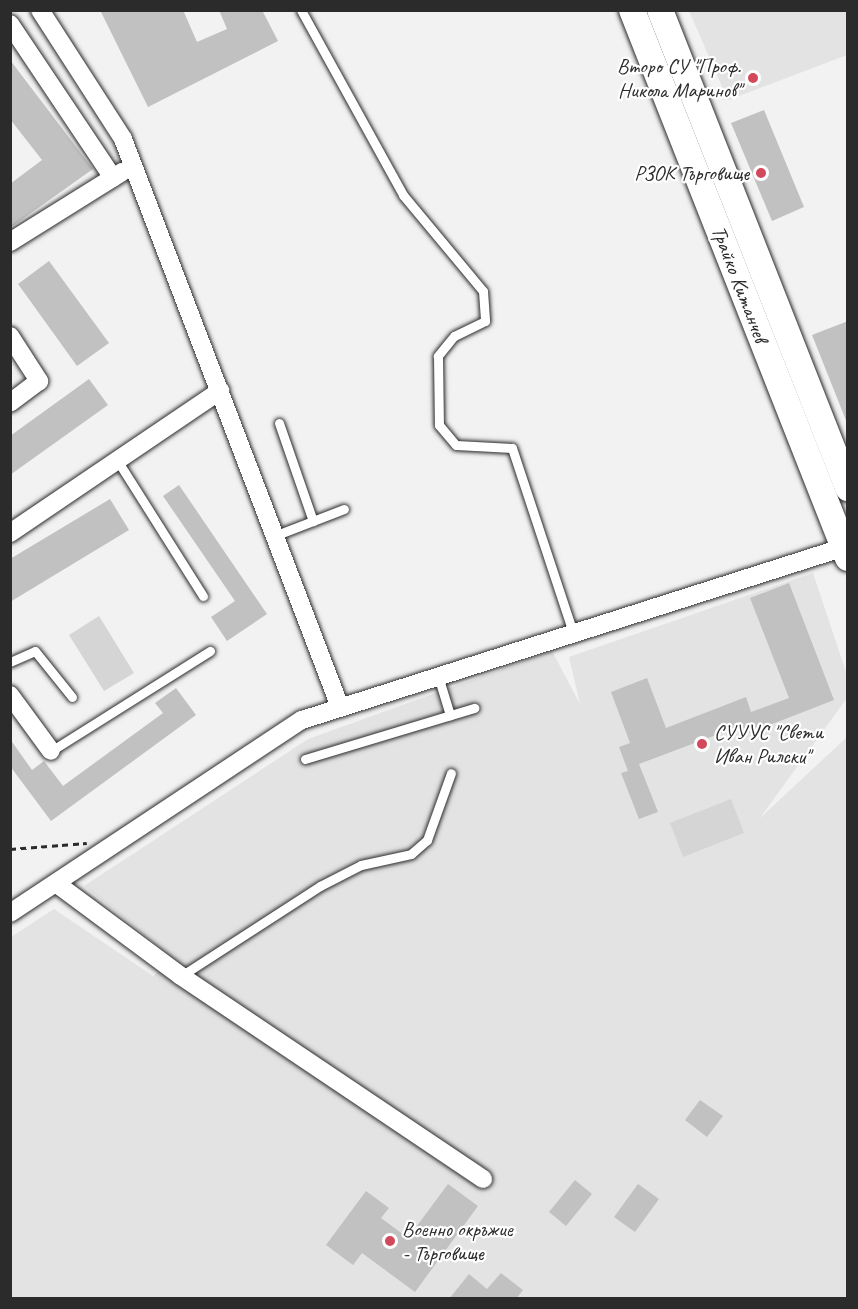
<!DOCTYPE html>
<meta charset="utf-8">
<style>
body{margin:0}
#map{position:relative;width:858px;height:1309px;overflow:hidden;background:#f2f2f2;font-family:Caveat,sans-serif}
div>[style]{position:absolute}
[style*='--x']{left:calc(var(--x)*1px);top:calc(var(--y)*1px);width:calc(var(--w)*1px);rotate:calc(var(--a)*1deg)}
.built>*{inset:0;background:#e3e3e3}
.green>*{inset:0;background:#d5d5d5}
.building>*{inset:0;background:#c1c1c1}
.path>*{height:3px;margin-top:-1.5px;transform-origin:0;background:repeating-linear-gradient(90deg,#2b2b2b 0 6px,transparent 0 10.5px)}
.roads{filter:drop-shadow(0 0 2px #2b2b2b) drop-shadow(0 0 2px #2b2b2b)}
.lane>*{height:9px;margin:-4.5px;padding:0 4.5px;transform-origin:4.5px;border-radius:4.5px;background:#fff}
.street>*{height:18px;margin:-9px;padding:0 9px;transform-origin:9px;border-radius:9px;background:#fff}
.secondary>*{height:26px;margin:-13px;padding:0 13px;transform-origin:13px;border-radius:13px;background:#fff}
.dots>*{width:16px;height:16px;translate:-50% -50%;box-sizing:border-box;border:3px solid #fff;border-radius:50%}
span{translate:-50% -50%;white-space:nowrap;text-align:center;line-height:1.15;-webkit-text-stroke:4.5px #fff;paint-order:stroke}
.poi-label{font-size:21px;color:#2b2b2b}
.right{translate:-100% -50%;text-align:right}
.left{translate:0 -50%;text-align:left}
.street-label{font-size:21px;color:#2b2b2b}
.frame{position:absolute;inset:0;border:12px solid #2b2b2b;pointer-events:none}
</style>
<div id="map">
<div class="built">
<div style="clip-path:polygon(689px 11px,847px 11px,847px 55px,728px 100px)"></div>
<div style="clip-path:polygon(813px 573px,847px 675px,847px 698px,760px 818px,847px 737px,847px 1298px,11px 1298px,11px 937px,54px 909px,153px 976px,174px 959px,84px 886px,308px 739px,552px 651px,580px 704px,569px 657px)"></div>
</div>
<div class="green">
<div style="clip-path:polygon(99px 616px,134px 673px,104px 691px,69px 635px)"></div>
<div style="clip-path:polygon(731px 799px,744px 833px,683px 857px,670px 823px)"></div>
</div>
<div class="building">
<div style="clip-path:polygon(100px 10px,183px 10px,197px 42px,227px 29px,219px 10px,262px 10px,278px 41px,148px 107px)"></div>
<div style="clip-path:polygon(10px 60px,93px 169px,10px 228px,10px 184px,42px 160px,10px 119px)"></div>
<div style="clip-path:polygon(764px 110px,804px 207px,772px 221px,731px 123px)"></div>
<div style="clip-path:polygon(49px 261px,109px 343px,77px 366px,18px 284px)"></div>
<div style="clip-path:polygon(848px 321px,848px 423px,847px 423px,812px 335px)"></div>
<div style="clip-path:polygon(89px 379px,108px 405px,10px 475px,10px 436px)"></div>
<div style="clip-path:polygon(179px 485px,267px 614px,227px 641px,211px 617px,235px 601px,163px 496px)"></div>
<div style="clip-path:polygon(110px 499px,129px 530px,10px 602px,10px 559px)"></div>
<div style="clip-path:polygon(789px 583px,834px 700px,744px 735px,740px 726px,639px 764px,658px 812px,639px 819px,621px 773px,628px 771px,619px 747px,630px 743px,611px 692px,647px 678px,666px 728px,746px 697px,751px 712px,789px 698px,750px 598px)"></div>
<div style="clip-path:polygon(176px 688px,196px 715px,51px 821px,10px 766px,10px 739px,32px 770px,44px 761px,63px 786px,163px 713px,155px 703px)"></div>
<div style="clip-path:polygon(700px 1100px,723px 1116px,707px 1137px,685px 1120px)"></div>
<div style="clip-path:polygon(575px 1180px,592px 1194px,566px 1226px,549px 1212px)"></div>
<div style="clip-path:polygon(448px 1184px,478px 1206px,415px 1292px,362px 1253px,353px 1265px,326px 1245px,366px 1191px,389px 1208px,381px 1218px,408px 1238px)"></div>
<div style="clip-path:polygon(638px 1184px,659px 1199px,635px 1232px,614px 1217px)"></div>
<div style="clip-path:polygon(501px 1273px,523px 1290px,516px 1299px,449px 1299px,469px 1274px,487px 1289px)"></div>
</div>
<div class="path">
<div style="--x:10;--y:849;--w:77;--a:-4.5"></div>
</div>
<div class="roads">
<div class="lane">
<div style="--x:301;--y:10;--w:211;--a:61.1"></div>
<div style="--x:403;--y:195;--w:125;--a:50.2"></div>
<div style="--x:483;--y:291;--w:30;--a:86"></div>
<div style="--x:485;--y:321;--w:34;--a:154"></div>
<div style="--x:454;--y:336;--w:26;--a:129"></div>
<div style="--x:438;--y:356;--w:69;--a:89.2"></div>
<div style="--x:439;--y:425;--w:26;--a:50"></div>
<div style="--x:456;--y:445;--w:56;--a:3.1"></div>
<div style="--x:512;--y:448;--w:197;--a:71.7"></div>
<div style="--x:279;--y:423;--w:104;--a:70.9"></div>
<div style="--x:117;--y:460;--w:161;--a:57.7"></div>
<div style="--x:274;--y:536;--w:75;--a:-21.1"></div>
<div style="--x:10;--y:662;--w:27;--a:-24"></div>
<div style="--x:35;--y:651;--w:59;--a:51.2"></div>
<div style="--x:439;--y:679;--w:38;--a:73"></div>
<div style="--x:51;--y:751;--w:188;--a:-32.2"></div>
<div style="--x:305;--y:759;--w:177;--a:-16.8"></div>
<div style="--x:181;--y:976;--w:166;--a:-32.9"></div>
<div style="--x:320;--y:886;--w:46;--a:-27.1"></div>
<div style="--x:361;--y:865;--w:51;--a:-12.4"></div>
<div style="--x:411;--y:854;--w:21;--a:-41"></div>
<div style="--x:427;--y:840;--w:71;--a:-70.3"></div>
</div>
<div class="street">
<div style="--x:40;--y:10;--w:153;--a:57.2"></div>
<div style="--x:123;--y:139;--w:608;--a:69.09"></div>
<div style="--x:10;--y:24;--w:185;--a:56.2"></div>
<div style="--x:10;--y:242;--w:132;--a:-32"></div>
<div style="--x:10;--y:336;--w:54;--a:57.2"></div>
<div style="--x:39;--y:381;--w:36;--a:143"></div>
<div style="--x:10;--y:533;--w:254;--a:-34.1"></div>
<div style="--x:10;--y:695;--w:69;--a:53.8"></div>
<div style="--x:57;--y:884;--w:154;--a:36.6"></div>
<div style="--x:181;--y:976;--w:364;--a:33.9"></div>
<div style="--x:10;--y:913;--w:350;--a:-33.5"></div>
<div style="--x:302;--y:720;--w:573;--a:-17.68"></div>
</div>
<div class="secondary">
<div style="--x:632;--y:10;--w:589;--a:68.49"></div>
<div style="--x:660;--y:10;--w:514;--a:68.53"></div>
</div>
</div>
<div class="dots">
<div style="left:753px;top:78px;background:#d1495b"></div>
<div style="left:761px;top:173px;background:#d1495b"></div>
<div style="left:702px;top:744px;background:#d1495b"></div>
<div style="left:390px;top:1241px;background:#d1495b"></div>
</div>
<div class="poi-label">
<span class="right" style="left:741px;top:78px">Второ СУ "Проф.<br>Никола Маринов"</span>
<span class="right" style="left:749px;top:173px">РЗОК Търговище</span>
<span class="left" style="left:714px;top:744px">СУУУС "Свети<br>Иван Рилски"</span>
<span class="left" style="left:402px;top:1241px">Военно окръжие<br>- Търговище</span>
</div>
<div class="street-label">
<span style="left:740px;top:284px;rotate:69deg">Трайко Китанчев</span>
</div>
<div class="frame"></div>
</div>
